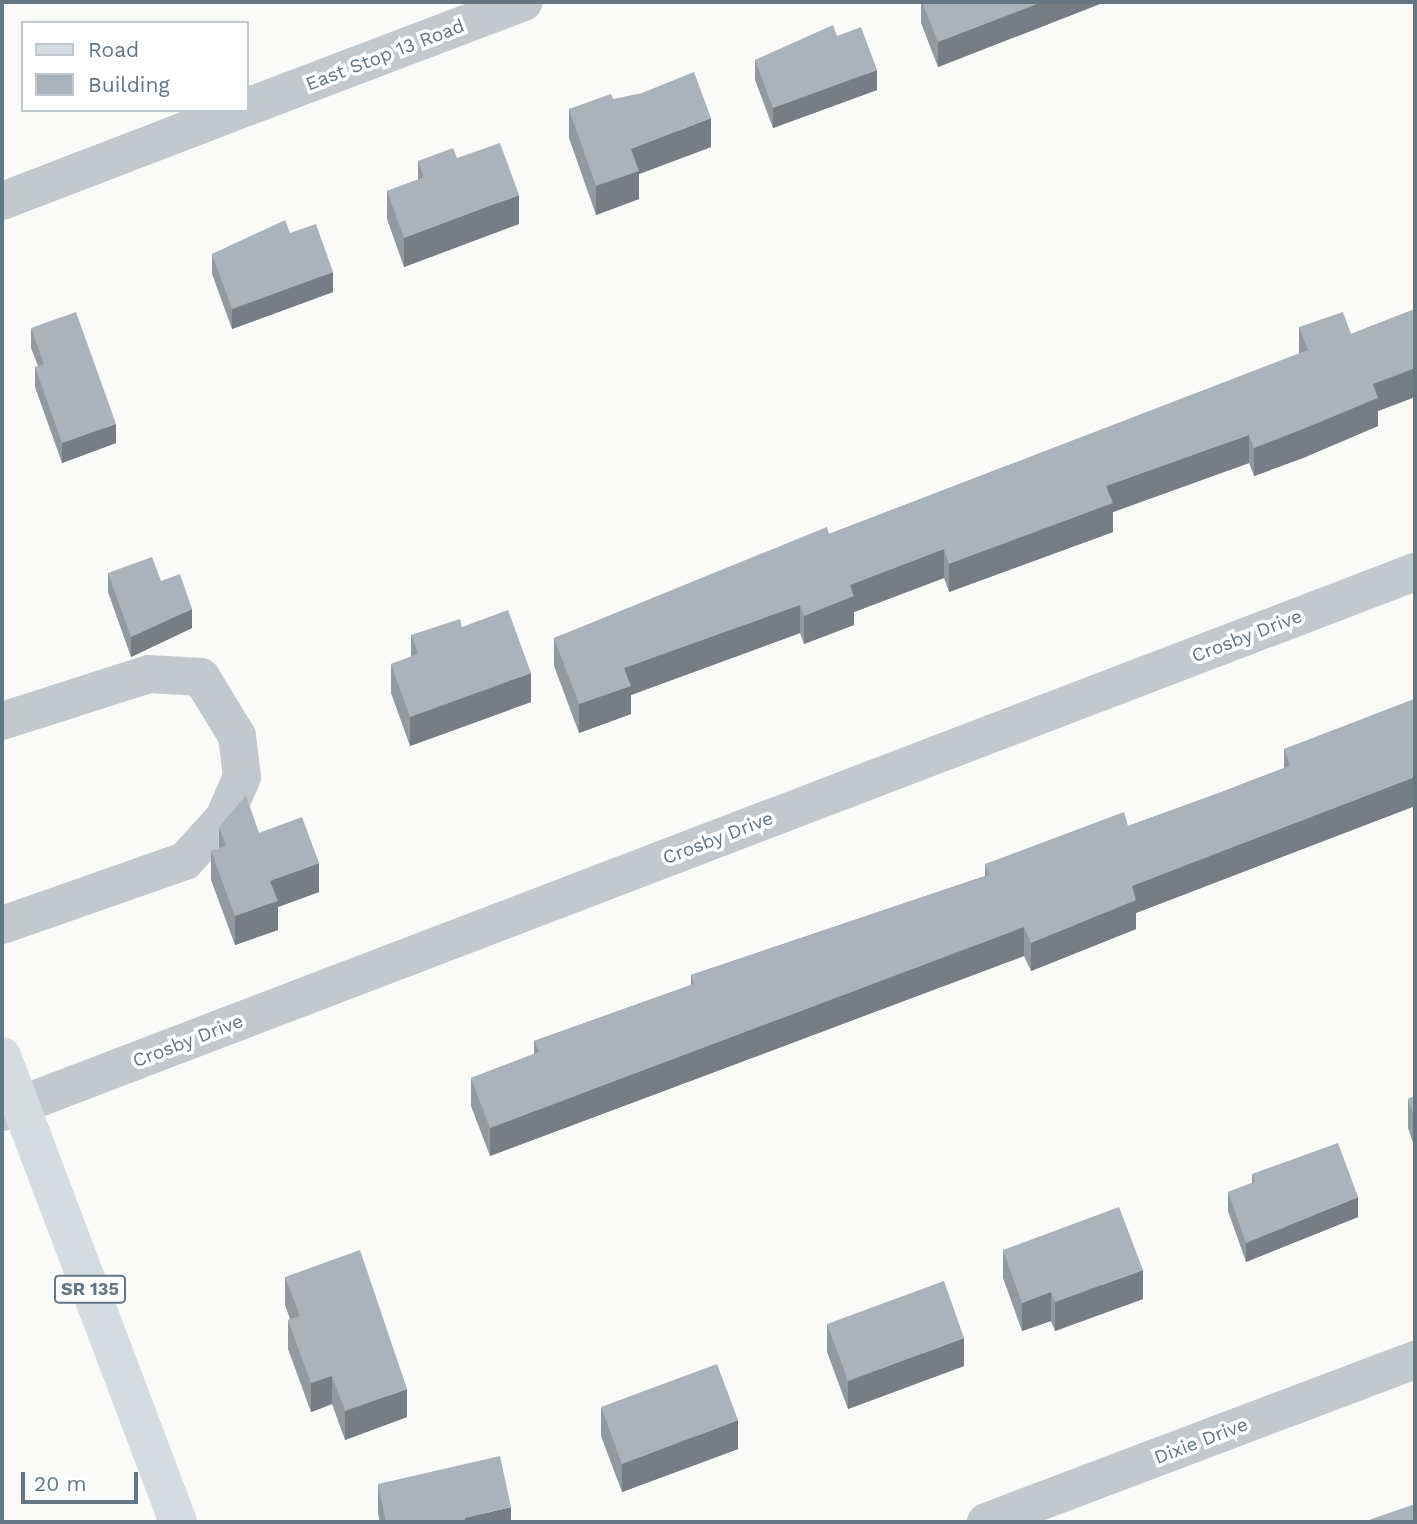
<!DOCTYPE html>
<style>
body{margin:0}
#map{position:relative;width:1417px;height:1524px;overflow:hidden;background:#fafaf8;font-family:"Work Sans",sans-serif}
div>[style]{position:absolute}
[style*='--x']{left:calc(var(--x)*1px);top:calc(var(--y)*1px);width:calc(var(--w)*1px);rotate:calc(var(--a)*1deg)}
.minor>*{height:38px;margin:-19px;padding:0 19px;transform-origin:19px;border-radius:19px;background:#c3c8cc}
.major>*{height:38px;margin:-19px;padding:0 19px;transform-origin:19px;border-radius:19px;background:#d6dbdf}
.wall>*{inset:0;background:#929a9f}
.shaded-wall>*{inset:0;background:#777d82}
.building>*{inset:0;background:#aab3b9}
span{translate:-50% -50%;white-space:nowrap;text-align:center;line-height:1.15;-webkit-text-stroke:7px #fff;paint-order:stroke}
.shield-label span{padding:2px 5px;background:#fff;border:2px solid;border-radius:5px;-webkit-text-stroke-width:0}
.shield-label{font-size:18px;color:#657683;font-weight:700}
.street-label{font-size:19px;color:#657683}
.frame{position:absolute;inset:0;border:4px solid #657683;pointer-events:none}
.legend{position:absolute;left:21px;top:21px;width:228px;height:91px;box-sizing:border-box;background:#fff;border:2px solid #c1c8cd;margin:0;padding:9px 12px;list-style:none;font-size:21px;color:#657683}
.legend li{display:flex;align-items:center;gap:14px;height:35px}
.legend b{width:35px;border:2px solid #c1c8cd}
.scale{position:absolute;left:21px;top:1472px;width:117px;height:32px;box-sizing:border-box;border:4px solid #657683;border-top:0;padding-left:9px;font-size:21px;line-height:24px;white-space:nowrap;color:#657683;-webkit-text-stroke:5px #fff;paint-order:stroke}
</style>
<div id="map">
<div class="minor">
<div style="--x:247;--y:107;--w:296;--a:-20.8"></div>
<div style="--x:2;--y:201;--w:254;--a:-21"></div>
<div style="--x:2;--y:721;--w:154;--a:-17.7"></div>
<div style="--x:149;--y:674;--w:52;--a:3.3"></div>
<div style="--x:201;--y:677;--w:69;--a:58.6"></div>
<div style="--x:237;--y:736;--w:41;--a:83"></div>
<div style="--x:242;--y:777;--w:45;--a:113.7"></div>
<div style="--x:224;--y:818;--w:58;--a:132.2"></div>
<div style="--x:185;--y:861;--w:194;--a:160.7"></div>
<div style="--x:2;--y:1112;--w:1513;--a:-20.92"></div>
<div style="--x:986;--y:1522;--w:459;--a:-20.7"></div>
</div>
<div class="major">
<div style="--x:2;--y:1056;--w:498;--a:69.3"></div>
</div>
<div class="wall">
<div style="clip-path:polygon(921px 2px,1105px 2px,938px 67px,921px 23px)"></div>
<div style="clip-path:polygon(837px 36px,877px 90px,773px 128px,755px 80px,755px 60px)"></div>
<div style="clip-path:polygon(613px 99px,711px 147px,639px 174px,639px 199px,596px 215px,569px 138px,569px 109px)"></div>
<div style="clip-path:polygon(457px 158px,519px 224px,404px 267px,387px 219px,387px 191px,418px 180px,418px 161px)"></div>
<div style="clip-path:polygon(290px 233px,333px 292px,232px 329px,212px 274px,212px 254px)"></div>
<div style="clip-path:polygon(1415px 309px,1415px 397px,1378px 411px,1378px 426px,1303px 458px,1254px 476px,1249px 463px,1113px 512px,1113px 532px,949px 592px,944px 578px,854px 612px,854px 625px,804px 644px,800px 633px,631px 695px,631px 714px,579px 733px,554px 666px,554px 638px,829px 534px,1299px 354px,1299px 327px,1351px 334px)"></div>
<div style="clip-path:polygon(31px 328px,116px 443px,62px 463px,35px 387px,35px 367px,38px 366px,31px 348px)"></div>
<div style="clip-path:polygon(108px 573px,161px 581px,192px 628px,131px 657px,108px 592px)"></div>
<div style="clip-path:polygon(462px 627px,531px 702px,410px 746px,391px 693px,391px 664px,411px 657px,411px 635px)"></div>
<div style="clip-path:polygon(1415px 702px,1415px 806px,1136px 913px,1136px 929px,1031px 971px,1024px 956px,490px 1156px,471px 1106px,471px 1078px,534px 1054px,534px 1041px,691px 985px,691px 975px,985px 876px,985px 864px,1128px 826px,1219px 793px,1284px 768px,1284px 749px)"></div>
<div style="clip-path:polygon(219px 827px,259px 833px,319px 892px,278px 907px,278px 930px,235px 945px,211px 880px,211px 851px,219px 849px)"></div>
<div style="clip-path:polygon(1415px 1096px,1415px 1149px,1408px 1128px,1408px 1099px)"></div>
<div style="clip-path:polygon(1252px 1174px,1358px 1217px,1246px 1262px,1228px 1211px,1228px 1192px,1252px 1183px)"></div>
<div style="clip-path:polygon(1003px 1250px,1143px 1299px,1055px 1331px,1051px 1321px,1022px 1331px,1003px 1278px)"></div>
<div style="clip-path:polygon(285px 1277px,407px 1417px,345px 1440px,332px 1404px,311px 1412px,288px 1349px,288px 1320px,290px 1319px,285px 1305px)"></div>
<div style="clip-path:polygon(827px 1324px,964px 1366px,848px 1409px,827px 1352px)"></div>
<div style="clip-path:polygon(601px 1407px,738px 1449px,622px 1492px,601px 1436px)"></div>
<div style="clip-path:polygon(378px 1484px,511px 1522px,380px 1522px,378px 1513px)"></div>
</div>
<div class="shaded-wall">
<div style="clip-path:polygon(1042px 2px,1105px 2px,938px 67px,938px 42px)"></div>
<div style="clip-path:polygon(877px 70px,877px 90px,773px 128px,773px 108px)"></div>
<div style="clip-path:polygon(711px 118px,711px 147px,639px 174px,639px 199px,596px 215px,596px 186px,631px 149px)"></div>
<div style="clip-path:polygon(519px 195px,519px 224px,404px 267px,404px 238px)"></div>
<div style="clip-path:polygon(333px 272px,333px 292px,232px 329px,232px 309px)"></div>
<div style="clip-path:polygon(1415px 368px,1415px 397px,1378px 411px,1378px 426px,1303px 458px,1254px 476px,1254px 448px,1373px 384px)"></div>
<div style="clip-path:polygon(116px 424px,116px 443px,62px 463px,62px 443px)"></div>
<div style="clip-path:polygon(1249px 435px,1249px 463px,1113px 512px,1113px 532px,949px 592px,949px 564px,1106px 486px)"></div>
<div style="clip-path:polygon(944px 549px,944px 578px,854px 612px,854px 625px,804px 644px,804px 616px,850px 585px)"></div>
<div style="clip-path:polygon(800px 605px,800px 633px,631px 695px,631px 714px,579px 733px,579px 704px,624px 668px)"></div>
<div style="clip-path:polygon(192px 609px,192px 628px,131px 657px,131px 637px)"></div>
<div style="clip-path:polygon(531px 673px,531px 702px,410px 746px,410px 717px)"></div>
<div style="clip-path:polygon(1415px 777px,1415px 806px,1136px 913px,1136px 929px,1031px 971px,1031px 943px,1132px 886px)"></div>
<div style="clip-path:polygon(319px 863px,319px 892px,278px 907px,278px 930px,235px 945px,235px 916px,270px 881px)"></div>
<div style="clip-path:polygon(1024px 927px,1024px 956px,490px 1156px,490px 1128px)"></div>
<div style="clip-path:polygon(1358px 1197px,1358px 1217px,1246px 1262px,1246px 1243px)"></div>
<div style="clip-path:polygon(1143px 1270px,1143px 1299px,1055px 1331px,1055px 1302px)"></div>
<div style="clip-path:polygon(1051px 1292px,1051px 1321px,1022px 1331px,1022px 1303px)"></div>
<div style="clip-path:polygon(964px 1338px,964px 1366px,848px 1409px,848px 1381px)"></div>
<div style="clip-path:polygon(332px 1376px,332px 1404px,311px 1412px,311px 1383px)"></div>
<div style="clip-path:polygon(407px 1389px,407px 1417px,345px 1440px,345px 1411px)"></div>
<div style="clip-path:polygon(738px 1420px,738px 1449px,622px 1492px,622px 1464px)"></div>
<div style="clip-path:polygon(511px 1507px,511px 1522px,465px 1522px,465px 1518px)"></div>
</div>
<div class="building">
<div style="clip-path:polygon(922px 2px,1042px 2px,938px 42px)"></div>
<div style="clip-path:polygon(833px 25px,837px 36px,861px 27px,877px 70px,773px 108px,755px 60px)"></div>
<div style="clip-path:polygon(694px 72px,711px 118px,631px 149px,639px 171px,596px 186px,569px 109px,611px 94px,613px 99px,642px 93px)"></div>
<div style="clip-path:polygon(500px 143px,519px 195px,404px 238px,387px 191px,424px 177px,418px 161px,453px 148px,457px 158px)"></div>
<div style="clip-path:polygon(285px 220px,290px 233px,316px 224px,333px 272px,232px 309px,212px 254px)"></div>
<div style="clip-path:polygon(1415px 309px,1415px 368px,1373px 384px,1378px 398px,1303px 429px,1254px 448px,1249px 435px,1106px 486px,1113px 503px,949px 564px,944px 549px,850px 585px,854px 596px,804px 616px,800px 605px,624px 668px,631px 686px,579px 704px,554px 638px,827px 527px,829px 534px,1308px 350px,1299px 327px,1343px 312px,1351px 334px)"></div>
<div style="clip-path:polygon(76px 312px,116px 424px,62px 443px,35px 367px,44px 364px,31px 328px)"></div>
<div style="clip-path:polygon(152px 557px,161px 581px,180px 574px,192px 609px,131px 637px,108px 573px)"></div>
<div style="clip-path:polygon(508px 610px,531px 673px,410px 717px,391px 664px,418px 654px,411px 635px,460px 619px,462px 627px)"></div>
<div style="clip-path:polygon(1414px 699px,1415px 702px,1415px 777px,1132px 886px,1136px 900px,1031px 943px,1024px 927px,490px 1128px,471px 1078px,539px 1052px,534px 1041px,694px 984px,691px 975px,989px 875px,985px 864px,1124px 812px,1128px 826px,1219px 793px,1290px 766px,1284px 749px)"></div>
<div style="clip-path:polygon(246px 795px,259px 833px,302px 817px,319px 863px,270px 881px,278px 901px,235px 916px,211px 851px,226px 846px,219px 827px)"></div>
<div style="clip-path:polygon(1415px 1096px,1415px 1120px,1408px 1099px)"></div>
<div style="clip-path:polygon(1338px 1143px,1358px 1197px,1246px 1243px,1228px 1192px,1255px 1182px,1252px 1174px)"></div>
<div style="clip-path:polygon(1119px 1207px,1143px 1270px,1055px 1302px,1051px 1292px,1022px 1303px,1003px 1250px)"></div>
<div style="clip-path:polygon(360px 1250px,407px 1389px,345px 1411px,332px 1376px,311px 1383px,288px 1320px,300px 1316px,285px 1277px)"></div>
<div style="clip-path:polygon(944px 1281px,964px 1338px,848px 1381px,827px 1324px)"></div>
<div style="clip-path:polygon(717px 1364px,738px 1420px,622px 1464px,601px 1407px)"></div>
<div style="clip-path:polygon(500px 1456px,511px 1507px,465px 1518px,466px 1522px,386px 1522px,378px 1484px)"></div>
<div style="clip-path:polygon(1415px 1504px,1415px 1522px,1363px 1522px)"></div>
</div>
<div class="shield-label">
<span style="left:90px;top:1289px">SR 135</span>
</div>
<div class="street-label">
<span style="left:385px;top:55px;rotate:-21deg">East Stop 13 Road</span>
<span style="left:1247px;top:636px;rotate:-21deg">Crosby Drive</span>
<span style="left:718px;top:838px;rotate:-21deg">Crosby Drive</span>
<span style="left:188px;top:1041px;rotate:-21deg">Crosby Drive</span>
<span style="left:1201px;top:1441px;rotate:-21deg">Dixie Drive</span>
</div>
<div class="frame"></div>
<ul class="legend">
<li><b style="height:9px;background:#d6dbdf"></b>Road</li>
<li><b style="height:19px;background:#aab3b9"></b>Building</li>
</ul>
<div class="scale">20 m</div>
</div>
